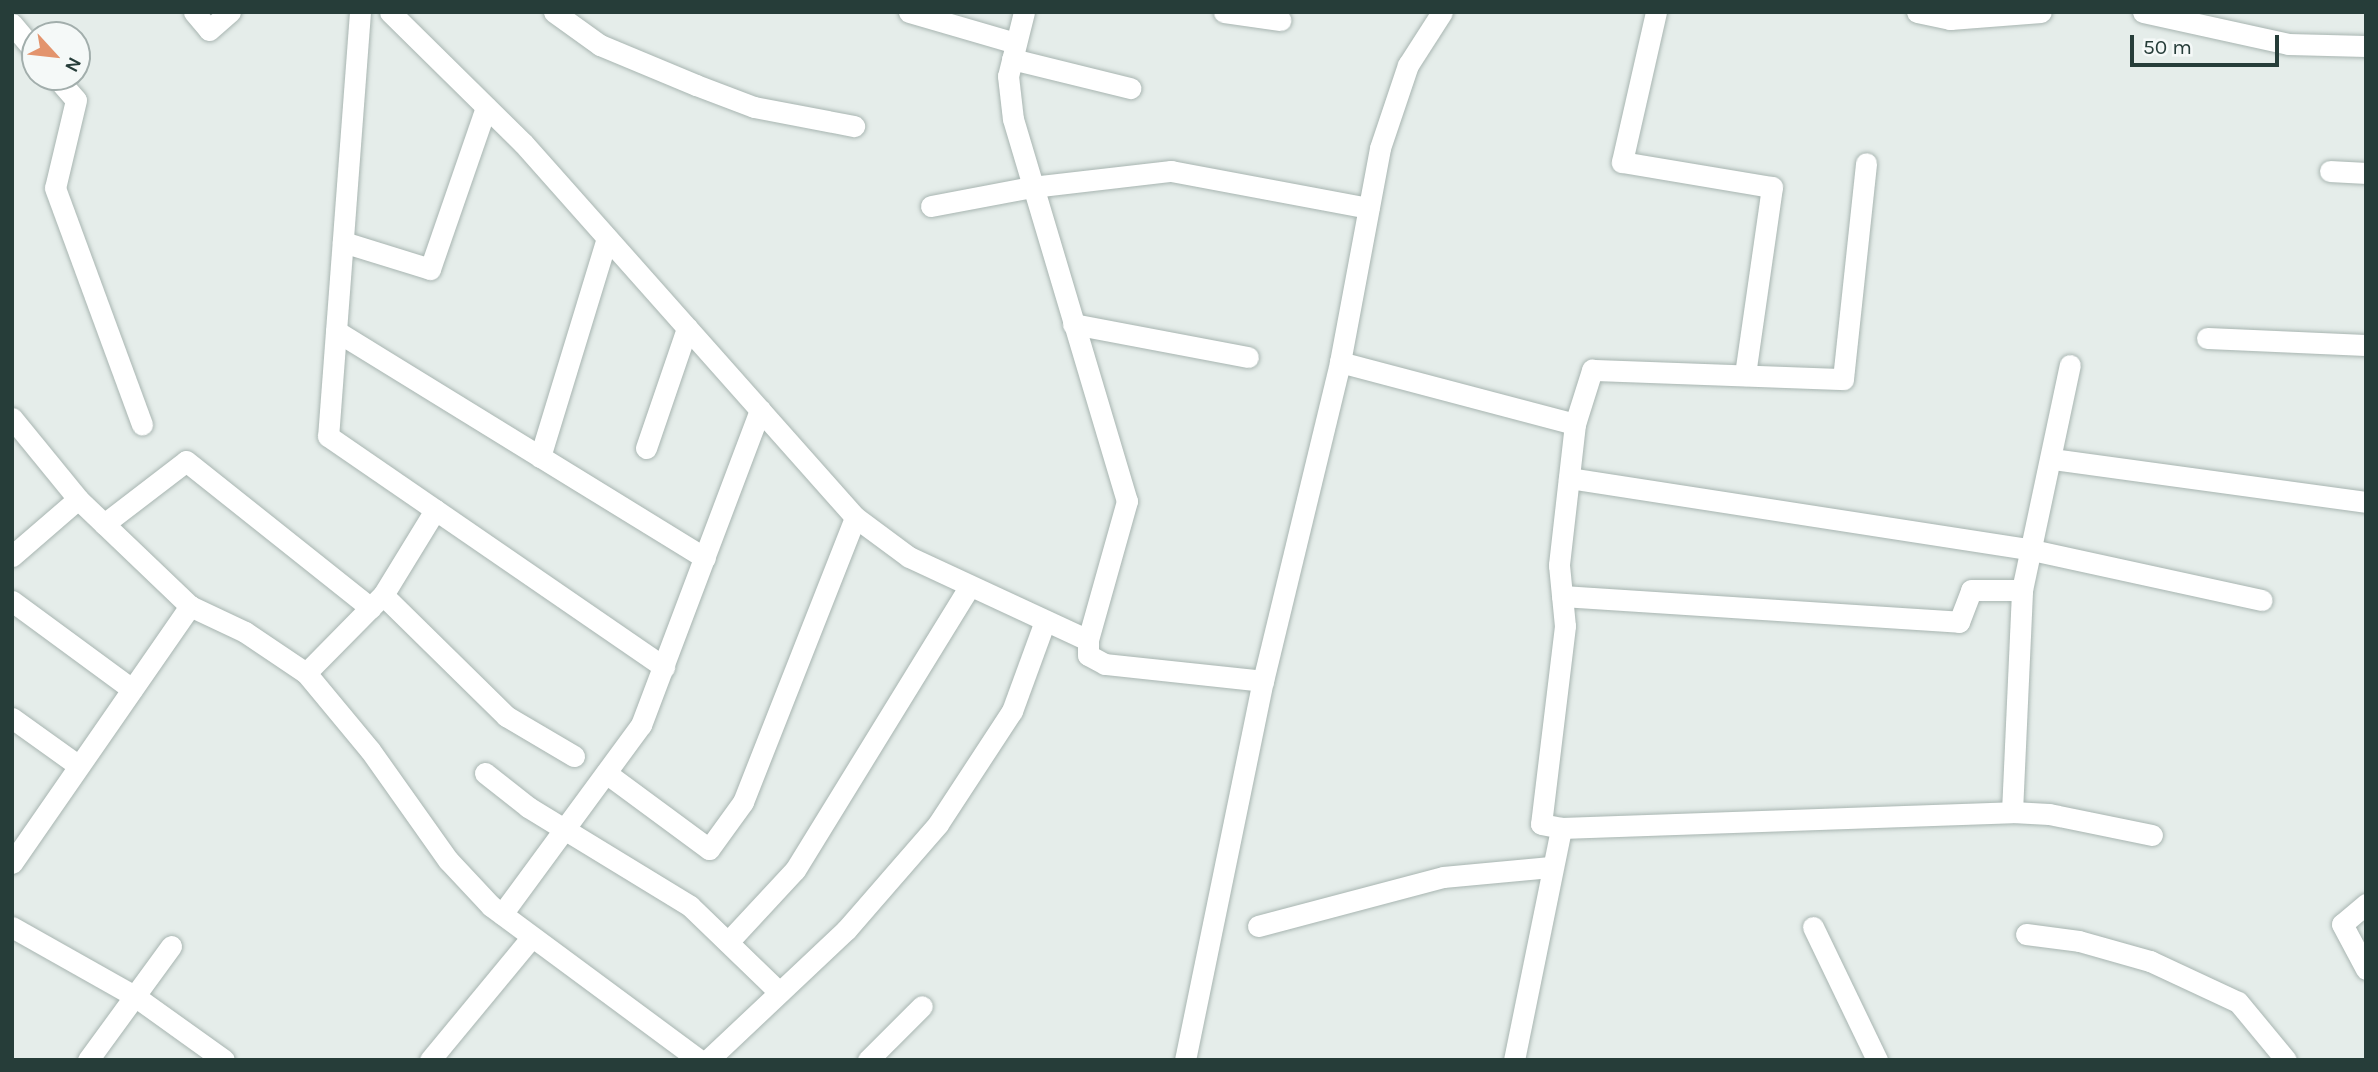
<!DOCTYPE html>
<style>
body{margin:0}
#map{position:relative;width:2378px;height:1072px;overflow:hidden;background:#e5edea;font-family:Karla,sans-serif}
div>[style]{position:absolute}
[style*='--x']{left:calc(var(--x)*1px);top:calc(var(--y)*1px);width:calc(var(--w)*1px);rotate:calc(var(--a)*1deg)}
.roads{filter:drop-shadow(0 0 2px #a8b5b1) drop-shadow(0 0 2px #a8b5b1)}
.minor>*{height:21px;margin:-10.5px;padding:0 10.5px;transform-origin:10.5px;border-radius:10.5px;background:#fff}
span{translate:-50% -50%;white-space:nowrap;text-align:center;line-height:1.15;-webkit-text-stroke:7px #f5f9f8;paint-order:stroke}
.frame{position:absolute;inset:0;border:14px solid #263d39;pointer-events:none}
.north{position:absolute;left:21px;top:21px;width:70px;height:70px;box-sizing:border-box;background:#f5f9f8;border:2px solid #a2aeac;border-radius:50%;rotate:117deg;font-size:19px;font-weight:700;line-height:28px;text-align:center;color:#263d39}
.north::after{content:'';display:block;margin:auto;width:24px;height:32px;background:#e3946d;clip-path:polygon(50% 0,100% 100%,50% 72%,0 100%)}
.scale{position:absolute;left:2130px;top:35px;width:149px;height:32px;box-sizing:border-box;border:4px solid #263d39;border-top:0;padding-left:9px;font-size:21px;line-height:24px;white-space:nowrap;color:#263d39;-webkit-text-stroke:5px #f5f9f8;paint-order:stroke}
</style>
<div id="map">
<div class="roads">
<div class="minor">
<div style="--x:194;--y:12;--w:23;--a:50"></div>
<div style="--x:209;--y:30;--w:28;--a:-41"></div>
<div style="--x:360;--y:12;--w:425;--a:94.3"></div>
<div style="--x:328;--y:436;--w:408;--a:34.5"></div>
<div style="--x:390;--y:12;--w:187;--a:44.6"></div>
<div style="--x:523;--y:143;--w:500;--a:48.4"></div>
<div style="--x:855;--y:517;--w:67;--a:36.5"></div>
<div style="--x:909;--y:557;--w:197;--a:24.9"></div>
<div style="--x:554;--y:12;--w:57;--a:35.7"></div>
<div style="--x:600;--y:45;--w:104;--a:22.6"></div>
<div style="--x:696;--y:85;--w:62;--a:20.8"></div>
<div style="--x:754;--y:107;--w:102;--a:10.8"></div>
<div style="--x:909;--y:12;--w:111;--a:16.2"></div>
<div style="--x:1024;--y:12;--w:66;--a:104"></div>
<div style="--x:1008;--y:76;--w:43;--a:83.4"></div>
<div style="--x:1013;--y:119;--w:399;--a:73.4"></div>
<div style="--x:1127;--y:501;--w:144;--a:105.7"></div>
<div style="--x:1088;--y:640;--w:15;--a:90"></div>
<div style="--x:1088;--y:655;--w:19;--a:28"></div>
<div style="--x:1105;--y:664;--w:159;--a:6.1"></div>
<div style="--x:1224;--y:12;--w:57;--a:8.1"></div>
<div style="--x:1656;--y:12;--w:154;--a:102.8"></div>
<div style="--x:1622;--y:162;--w:152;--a:9.5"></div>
<div style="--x:1772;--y:187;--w:190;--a:98.2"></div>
<div style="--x:1917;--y:12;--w:34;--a:12"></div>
<div style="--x:1950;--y:19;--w:91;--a:-4.4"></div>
<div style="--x:2143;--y:12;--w:148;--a:12.4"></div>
<div style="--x:2288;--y:44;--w:78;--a:1.5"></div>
<div style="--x:12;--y:24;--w:35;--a:50"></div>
<div style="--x:1012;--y:59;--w:122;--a:13.8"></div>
<div style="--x:56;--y:77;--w:30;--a:49"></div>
<div style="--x:76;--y:100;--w:90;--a:103.4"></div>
<div style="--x:55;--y:188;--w:252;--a:69.8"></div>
<div style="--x:2330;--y:171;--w:36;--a:3"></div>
<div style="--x:931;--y:206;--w:103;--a:-10.7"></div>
<div style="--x:1032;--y:187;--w:140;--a:-6.6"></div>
<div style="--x:1171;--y:171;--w:201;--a:10.6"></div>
<div style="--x:343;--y:242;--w:91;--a:17.2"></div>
<div style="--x:430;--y:269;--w:171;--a:-70.9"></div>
<div style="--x:1073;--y:324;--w:178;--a:10.7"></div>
<div style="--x:336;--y:331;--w:433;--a:31.6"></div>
<div style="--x:2207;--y:338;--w:159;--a:2.5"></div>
<div style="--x:1340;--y:362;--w:243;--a:14.8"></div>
<div style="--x:1575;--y:424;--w:142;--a:96.5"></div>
<div style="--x:1559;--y:565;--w:61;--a:84.4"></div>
<div style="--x:1565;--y:626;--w:199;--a:96.9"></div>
<div style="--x:1541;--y:824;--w:20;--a:11"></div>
<div style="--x:1561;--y:828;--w:451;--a:-2"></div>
<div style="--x:2012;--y:812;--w:37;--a:3"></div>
<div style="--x:2049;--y:814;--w:105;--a:11.5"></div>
<div style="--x:12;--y:418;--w:104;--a:50.8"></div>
<div style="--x:78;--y:499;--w:155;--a:43.7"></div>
<div style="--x:190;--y:606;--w:61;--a:25.3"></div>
<div style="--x:245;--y:632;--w:73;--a:33.9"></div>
<div style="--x:306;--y:673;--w:100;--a:50.3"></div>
<div style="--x:370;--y:750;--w:135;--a:54.7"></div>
<div style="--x:448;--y:860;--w:63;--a:46.9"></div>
<div style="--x:491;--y:906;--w:259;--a:36.5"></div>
<div style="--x:1575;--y:424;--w:57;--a:-72.5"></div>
<div style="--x:1592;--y:370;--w:251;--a:2.1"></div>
<div style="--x:1843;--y:379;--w:217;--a:-83.9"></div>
<div style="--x:646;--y:448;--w:127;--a:-71.1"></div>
<div style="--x:540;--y:457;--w:229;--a:-73"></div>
<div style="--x:2053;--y:459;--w:316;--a:7.8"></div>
<div style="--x:1569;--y:478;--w:469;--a:8.8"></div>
<div style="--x:2032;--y:550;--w:235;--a:12.3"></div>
<div style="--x:104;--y:524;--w:103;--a:-37.5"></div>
<div style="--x:186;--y:461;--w:236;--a:38.5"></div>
<div style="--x:12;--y:556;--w:87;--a:-40.8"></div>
<div style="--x:383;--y:595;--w:173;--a:44.5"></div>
<div style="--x:506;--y:716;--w:79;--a:30.5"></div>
<div style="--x:1562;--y:596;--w:398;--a:3.7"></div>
<div style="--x:1959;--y:622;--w:34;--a:-69"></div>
<div style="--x:1971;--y:590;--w:51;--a:0"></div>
<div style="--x:12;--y:601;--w:149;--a:36.3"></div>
<div style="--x:306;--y:673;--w:110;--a:-45.4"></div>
<div style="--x:383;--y:595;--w:100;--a:-58.5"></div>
<div style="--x:12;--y:718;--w:82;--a:35.6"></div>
<div style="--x:485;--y:773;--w:55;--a:38.3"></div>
<div style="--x:528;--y:807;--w:190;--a:31.4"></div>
<div style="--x:690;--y:906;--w:122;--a:44"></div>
<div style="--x:606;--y:773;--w:128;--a:36.4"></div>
<div style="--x:709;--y:849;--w:58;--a:-54.1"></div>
<div style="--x:743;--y:802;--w:306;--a:-68.5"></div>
<div style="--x:2012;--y:812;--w:222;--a:-87.4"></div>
<div style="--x:2022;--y:590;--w:230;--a:-78"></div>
<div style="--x:12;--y:863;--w:313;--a:-55.3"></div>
<div style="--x:2366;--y:904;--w:31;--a:140"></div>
<div style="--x:2342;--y:924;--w:51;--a:61.9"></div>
<div style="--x:502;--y:914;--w:235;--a:-53.7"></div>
<div style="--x:641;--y:725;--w:337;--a:-69.3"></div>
<div style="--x:1258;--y:926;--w:191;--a:-14.8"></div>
<div style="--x:1443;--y:877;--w:108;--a:-5.3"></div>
<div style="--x:12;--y:927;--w:142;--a:29.4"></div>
<div style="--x:136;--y:997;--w:108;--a:35.6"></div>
<div style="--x:1813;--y:927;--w:148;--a:64.3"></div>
<div style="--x:2026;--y:934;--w:53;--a:7.5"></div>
<div style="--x:2079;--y:941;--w:74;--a:15.7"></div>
<div style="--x:2150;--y:961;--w:97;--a:25"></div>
<div style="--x:2238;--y:1002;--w:75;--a:50.4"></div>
<div style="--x:728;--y:942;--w:98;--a:-47.1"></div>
<div style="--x:795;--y:870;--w:332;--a:-58.4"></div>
<div style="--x:88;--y:1060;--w:141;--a:-53.9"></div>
<div style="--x:430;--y:1060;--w:158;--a:-50.4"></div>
<div style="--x:708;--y:1060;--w:190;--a:-43.3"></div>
<div style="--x:846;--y:930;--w:140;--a:-49"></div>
<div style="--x:938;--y:824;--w:135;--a:-56.8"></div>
<div style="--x:1012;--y:711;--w:96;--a:-69.9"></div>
<div style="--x:868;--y:1060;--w:76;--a:-45"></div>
<div style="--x:1185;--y:1060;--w:387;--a:-78.4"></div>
<div style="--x:1263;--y:681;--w:328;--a:-76.4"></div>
<div style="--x:1340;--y:362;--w:218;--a:-79.4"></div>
<div style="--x:1380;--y:148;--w:88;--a:-71.4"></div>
<div style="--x:1408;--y:65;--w:63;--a:-57.3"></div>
<div style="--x:1514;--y:1060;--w:237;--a:-78.5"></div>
</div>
</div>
<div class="frame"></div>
<div class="north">N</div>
<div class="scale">50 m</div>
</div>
